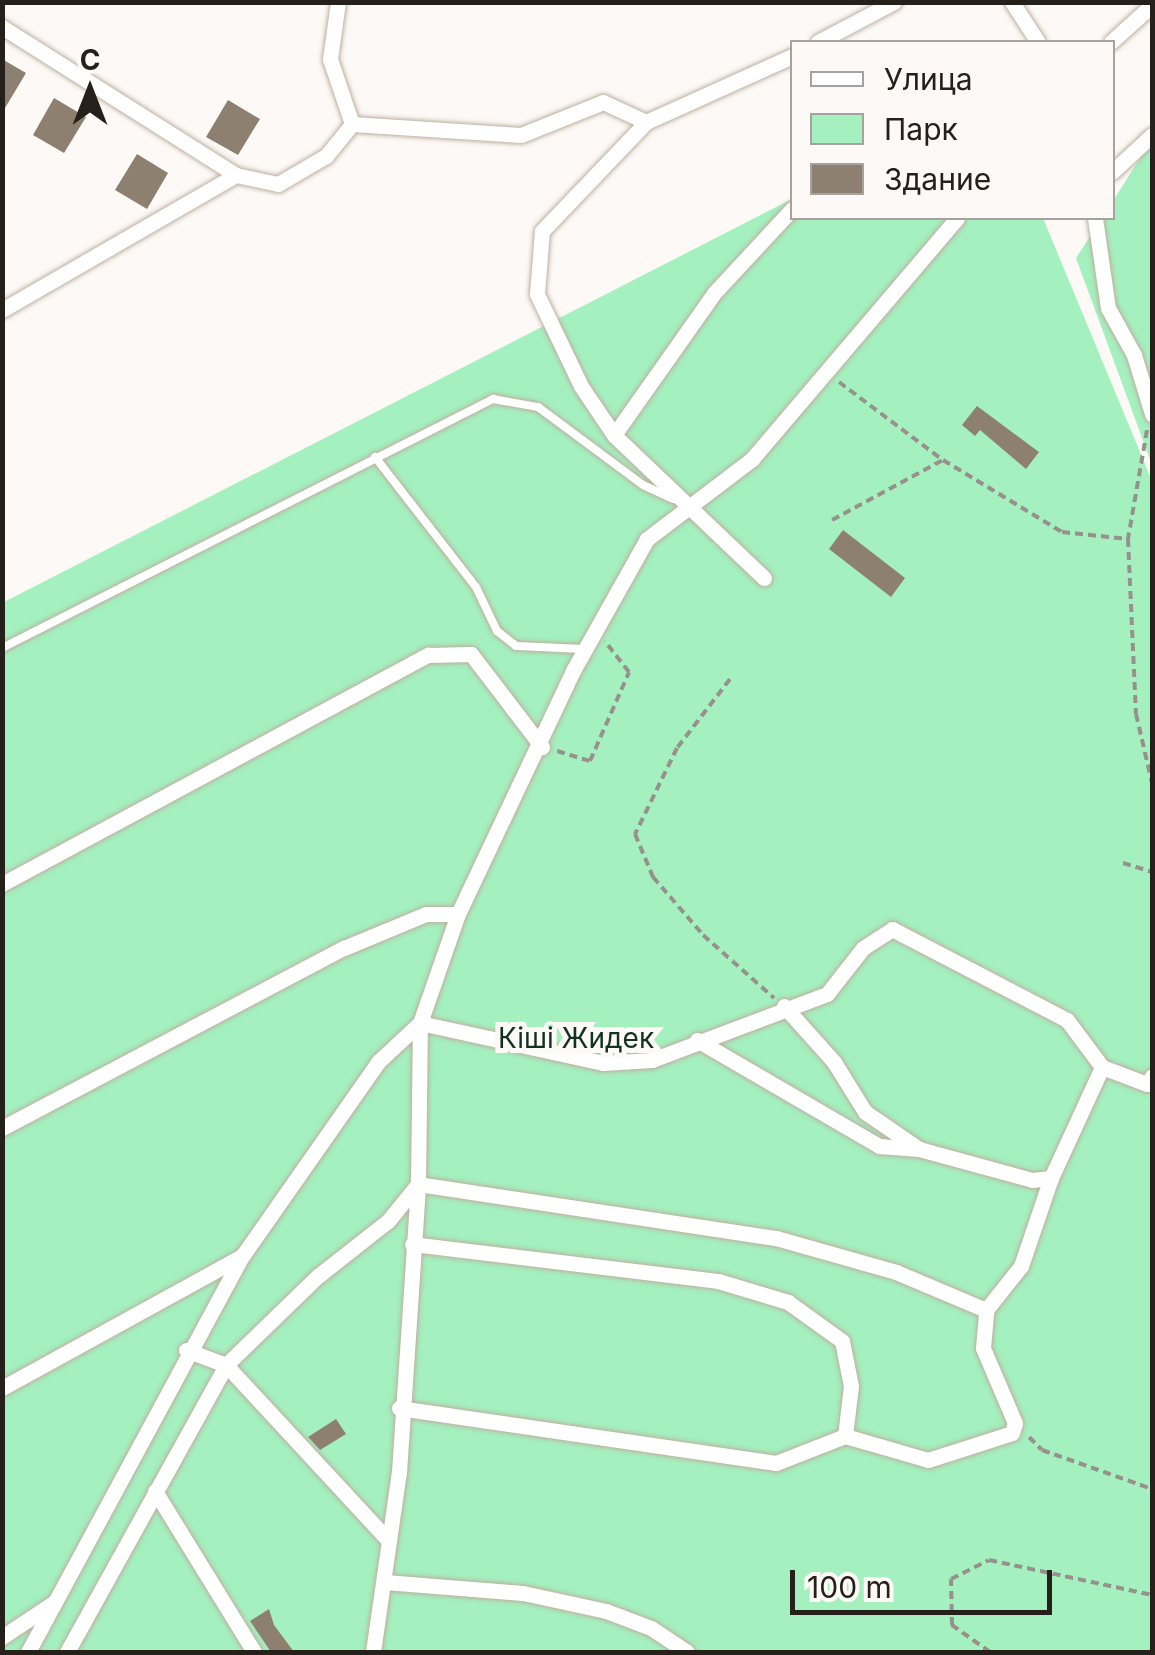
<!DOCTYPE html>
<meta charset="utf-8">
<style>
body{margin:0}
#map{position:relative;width:1155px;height:1655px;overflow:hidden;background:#fcf9f6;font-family:Inter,sans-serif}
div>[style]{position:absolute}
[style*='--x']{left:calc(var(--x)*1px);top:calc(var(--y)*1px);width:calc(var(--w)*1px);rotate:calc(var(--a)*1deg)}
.green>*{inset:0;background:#a4f0bf}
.building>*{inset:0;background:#8e8070}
.path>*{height:4px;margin-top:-2px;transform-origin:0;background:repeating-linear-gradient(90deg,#96918d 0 8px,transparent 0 13px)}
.roads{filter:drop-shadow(0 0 2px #beaf9f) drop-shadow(0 0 2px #beaf9f)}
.lane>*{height:8px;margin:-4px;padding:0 4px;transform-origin:4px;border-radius:4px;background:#fff}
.street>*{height:15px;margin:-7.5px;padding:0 7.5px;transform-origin:7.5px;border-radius:7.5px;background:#fff}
span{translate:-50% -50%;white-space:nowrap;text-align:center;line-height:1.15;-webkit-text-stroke:10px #fcf9f6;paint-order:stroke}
.park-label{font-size:28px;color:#11321f}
.frame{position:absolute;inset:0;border:5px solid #26201a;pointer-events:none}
.legend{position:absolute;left:790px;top:40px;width:325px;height:180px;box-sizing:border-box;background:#fcf9f6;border:2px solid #a6a29e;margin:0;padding:12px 18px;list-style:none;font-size:30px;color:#26201a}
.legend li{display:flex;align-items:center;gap:20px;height:50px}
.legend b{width:50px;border:2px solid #a6a29e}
.north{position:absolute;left:40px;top:40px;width:100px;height:100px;-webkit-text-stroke:8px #fcf9f6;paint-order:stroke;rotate:0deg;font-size:28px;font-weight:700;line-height:40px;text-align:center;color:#26201a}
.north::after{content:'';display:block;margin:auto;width:35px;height:45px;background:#26201a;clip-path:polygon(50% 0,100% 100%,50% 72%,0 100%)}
.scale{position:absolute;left:790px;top:1570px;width:262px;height:45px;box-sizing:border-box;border:5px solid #26201a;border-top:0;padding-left:12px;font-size:30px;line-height:35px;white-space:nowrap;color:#26201a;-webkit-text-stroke:8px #fcf9f6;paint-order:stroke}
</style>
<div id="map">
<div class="green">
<div style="clip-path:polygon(1152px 139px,1152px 465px,1076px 258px,1102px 218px,1112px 218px,1113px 201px)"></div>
<div style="clip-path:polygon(792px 199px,792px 218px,1043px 218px,1152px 481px,1152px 1652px,3px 1652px,2px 603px)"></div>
</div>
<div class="building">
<div style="clip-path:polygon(2px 59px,26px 73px,2px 113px)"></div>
<div style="clip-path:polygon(54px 98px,86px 117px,64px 153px,33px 135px)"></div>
<div style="clip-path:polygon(228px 100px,260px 119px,238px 155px,206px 137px)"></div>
<div style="clip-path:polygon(137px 154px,168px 173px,147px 209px,115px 190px)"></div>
<div style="clip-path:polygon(977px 406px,1039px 452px,1026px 469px,980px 430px,975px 436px,962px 425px)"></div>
<div style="clip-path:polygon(843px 530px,905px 578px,891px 597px,829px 549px)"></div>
<div style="clip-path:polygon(336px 1419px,346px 1434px,320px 1450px,308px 1437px)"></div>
<div style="clip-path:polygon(269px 1609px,274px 1625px,294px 1652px,271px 1652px,250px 1621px)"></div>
</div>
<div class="path">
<div style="--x:839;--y:382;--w:130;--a:36.9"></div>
<div style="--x:943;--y:460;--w:139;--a:31.2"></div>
<div style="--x:1062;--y:532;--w:66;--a:6.1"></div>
<div style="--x:1147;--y:430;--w:111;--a:99.9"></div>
<div style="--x:1128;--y:539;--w:175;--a:87.4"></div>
<div style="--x:1136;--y:714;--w:71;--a:76.9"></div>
<div style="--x:832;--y:520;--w:126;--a:-28.4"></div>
<div style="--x:730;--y:679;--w:87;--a:127.5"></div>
<div style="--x:677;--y:748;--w:96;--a:116"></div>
<div style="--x:635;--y:834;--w:47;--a:67.3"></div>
<div style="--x:653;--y:877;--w:77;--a:49.2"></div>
<div style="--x:703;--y:935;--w:95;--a:41.6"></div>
<div style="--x:557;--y:751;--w:34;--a:17"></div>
<div style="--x:590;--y:761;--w:97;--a:-66.3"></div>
<div style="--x:629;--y:672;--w:39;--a:-128"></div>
<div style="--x:1123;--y:863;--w:30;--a:17"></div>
<div style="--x:1029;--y:1437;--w:18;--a:45"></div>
<div style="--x:1042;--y:1450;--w:117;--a:19.5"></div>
<div style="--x:990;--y:1652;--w:47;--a:-144.6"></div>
<div style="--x:952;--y:1625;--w:46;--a:-91.2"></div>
<div style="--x:951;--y:1579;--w:42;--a:-26.6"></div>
<div style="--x:989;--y:1560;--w:167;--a:12.1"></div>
</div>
<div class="roads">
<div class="lane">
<div style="--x:375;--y:457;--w:165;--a:52.2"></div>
<div style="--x:476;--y:587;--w:49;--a:64.5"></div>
<div style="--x:497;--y:631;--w:24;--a:38"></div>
<div style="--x:516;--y:646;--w:68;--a:2.5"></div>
<div style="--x:2;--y:648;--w:551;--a:-26.89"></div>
<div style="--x:493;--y:399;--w:46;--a:10.1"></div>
<div style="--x:538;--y:407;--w:131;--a:36.6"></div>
<div style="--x:643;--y:485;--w:33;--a:25"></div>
</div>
<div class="street">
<div style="--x:338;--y:2;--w:58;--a:98"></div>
<div style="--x:330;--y:59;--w:69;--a:71.3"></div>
<div style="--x:1012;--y:2;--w:48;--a:57"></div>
<div style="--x:2;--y:27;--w:277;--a:32.3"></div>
<div style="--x:818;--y:42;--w:86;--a:-27.8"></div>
<div style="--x:1111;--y:42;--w:55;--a:-42.1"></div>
<div style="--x:1112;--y:172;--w:54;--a:-42.8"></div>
<div style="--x:1095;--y:218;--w:91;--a:81.8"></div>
<div style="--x:1108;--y:308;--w:54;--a:61"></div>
<div style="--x:1134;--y:355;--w:62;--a:73"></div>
<div style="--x:2;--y:310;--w:270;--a:-30"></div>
<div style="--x:236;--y:175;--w:43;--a:12.1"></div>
<div style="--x:278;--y:184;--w:56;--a:-30.3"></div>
<div style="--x:326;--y:156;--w:41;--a:-50.9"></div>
<div style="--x:352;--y:124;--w:169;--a:3.7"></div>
<div style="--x:521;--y:135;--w:88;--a:-21.9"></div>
<div style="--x:603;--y:102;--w:47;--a:24.9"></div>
<div style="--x:614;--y:435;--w:175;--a:-54.8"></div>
<div style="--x:715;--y:292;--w:113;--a:-47.1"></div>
<div style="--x:764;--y:578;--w:207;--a:-136.4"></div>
<div style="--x:614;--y:435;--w:59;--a:-124"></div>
<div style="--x:581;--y:386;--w:102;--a:-115.6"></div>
<div style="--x:537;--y:294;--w:63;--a:-85.5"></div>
<div style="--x:542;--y:231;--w:151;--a:-46.3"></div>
<div style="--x:646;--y:122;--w:160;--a:-24.3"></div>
<div style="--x:2;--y:884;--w:484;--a:-28.3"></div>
<div style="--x:428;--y:655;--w:43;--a:-1.3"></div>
<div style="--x:471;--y:654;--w:117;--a:52.6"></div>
<div style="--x:784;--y:1006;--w:75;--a:48.2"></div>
<div style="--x:834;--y:1062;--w:59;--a:58.2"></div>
<div style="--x:865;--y:1112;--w:65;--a:34.4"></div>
<div style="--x:919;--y:1149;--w:117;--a:15.3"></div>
<div style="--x:1032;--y:1180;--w:19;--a:-6"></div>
<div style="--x:1051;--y:1178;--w:122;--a:-65.3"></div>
<div style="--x:420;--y:1023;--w:187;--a:12.3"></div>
<div style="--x:603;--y:1063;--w:49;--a:-3.5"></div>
<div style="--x:652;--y:1060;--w:187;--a:-20.7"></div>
<div style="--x:827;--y:994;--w:58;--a:-52"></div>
<div style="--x:863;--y:948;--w:35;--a:-33"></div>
<div style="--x:892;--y:929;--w:197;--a:27.5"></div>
<div style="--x:1067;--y:1020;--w:59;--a:53.3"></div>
<div style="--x:1102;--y:1067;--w:48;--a:20.7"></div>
<div style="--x:1147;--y:1084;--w:9;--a:-58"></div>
<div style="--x:697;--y:1040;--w:211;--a:30.2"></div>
<div style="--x:879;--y:1146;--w:40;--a:4.3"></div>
<div style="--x:2;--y:1128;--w:386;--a:-27.8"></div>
<div style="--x:344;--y:948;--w:89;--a:-22.5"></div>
<div style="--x:426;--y:914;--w:32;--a:0"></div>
<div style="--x:186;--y:1350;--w:43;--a:20.6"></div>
<div style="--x:226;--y:1365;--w:240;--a:47.2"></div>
<div style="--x:2;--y:1388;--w:272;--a:-28.8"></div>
<div style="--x:399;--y:1408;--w:381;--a:8.3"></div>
<div style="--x:776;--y:1463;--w:74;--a:-21.4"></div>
<div style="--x:845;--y:1436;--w:50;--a:-83.2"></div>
<div style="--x:851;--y:1386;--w:46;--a:-101.3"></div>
<div style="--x:842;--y:1341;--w:67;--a:-144.2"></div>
<div style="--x:788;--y:1302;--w:73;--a:-163.3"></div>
<div style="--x:718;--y:1281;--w:308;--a:-173.1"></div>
<div style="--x:845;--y:1436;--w:86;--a:16.1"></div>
<div style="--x:928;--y:1460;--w:88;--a:-17.8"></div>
<div style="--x:1012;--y:1433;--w:10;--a:-73"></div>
<div style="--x:1015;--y:1423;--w:82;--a:-113.1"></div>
<div style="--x:983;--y:1348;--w:38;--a:-85"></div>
<div style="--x:986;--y:1310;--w:56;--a:-51.5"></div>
<div style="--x:1021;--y:1266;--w:93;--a:-71.2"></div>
<div style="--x:155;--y:1491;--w:189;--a:58.4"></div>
<div style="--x:385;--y:1582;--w:138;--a:4.6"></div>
<div style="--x:523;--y:1593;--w:85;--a:12.2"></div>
<div style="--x:606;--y:1611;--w:48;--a:20.7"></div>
<div style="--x:651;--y:1628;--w:43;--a:33.7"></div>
<div style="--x:2;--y:1637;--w:61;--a:-33.7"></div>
<div style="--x:28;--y:1652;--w:451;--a:-61.6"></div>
<div style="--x:243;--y:1255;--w:236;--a:-55"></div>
<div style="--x:378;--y:1062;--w:57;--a:-42.9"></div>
<div style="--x:67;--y:1652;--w:328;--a:-61"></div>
<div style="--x:226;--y:1365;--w:128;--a:-44.1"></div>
<div style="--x:318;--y:1276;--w:89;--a:-38.2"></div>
<div style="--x:388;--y:1221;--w:48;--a:-51"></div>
<div style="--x:418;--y:1184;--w:161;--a:-89.3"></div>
<div style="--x:420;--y:1023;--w:115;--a:-70.8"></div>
<div style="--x:458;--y:914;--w:271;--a:-64.7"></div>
<div style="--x:574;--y:669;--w:149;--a:-60.7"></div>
<div style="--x:647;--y:539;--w:132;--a:-37.3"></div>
<div style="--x:752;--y:459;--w:316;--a:-49.6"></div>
<div style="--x:373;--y:1652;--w:182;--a:-81.8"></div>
<div style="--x:399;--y:1472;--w:289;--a:-86.2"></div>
<div style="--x:418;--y:1184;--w:362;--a:8.6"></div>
<div style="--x:776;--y:1238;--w:125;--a:15.8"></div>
<div style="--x:896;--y:1272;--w:98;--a:22.9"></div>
</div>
</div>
<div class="park-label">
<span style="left:576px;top:1038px">Кіші Жидек</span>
</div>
<div class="frame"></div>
<ul class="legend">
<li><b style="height:12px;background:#fff"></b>Улица</li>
<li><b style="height:28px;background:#a4f0bf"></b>Парк</li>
<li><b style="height:28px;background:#8e8070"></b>Здание</li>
</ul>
<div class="north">С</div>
<div class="scale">100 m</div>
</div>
